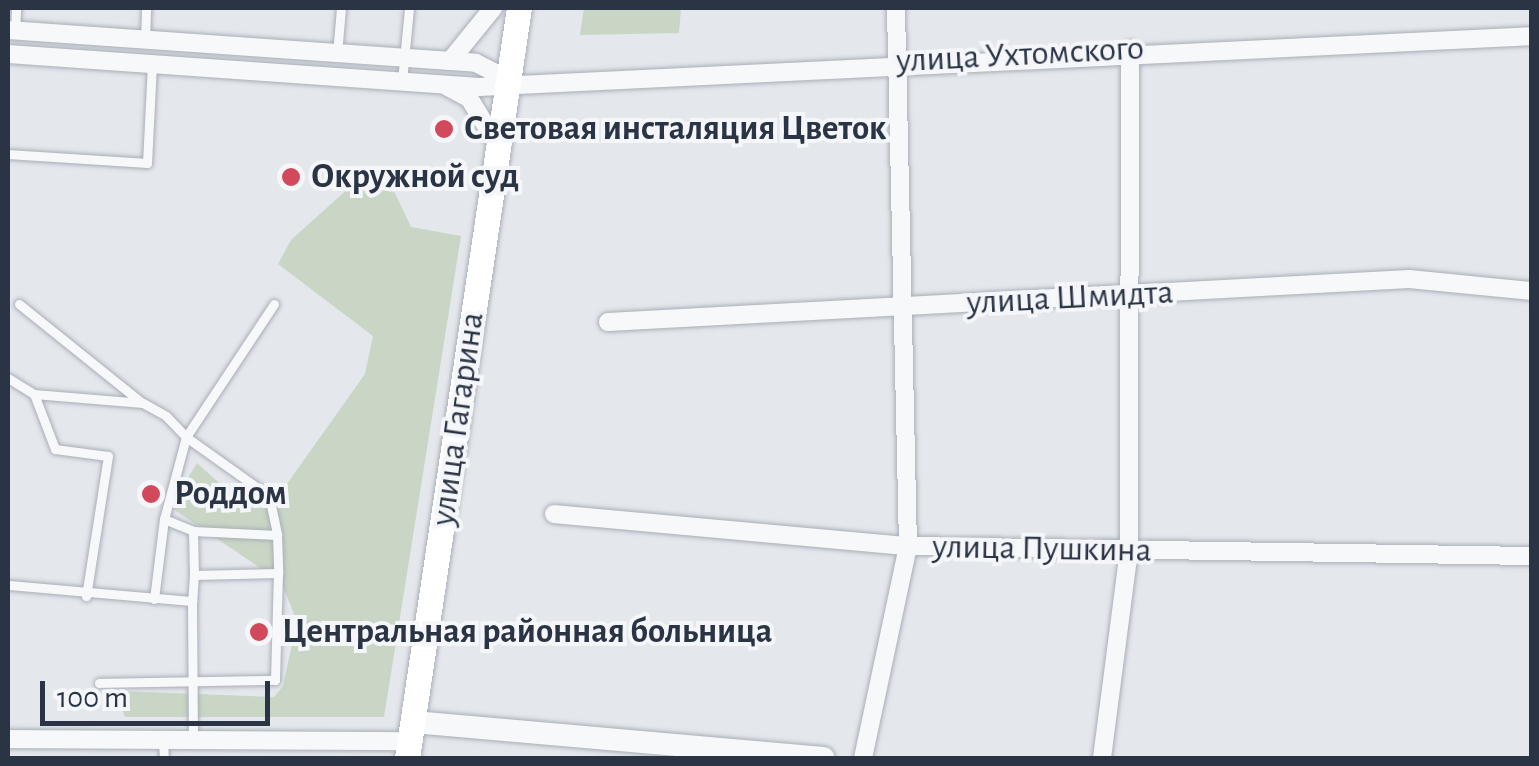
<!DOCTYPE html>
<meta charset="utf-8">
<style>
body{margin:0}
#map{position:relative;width:1539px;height:766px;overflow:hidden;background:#e4e7ec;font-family:"Alegreya Sans",sans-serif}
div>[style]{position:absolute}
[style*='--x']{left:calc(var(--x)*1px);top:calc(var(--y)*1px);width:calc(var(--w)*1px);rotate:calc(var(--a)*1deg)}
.green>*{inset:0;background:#c9d6c5}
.roads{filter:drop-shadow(0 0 2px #a9aeb7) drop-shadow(0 0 2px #a9aeb7)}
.service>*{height:9px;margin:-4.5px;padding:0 4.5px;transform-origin:4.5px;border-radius:4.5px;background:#f7f8fa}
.minor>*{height:18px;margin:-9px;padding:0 9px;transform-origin:9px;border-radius:9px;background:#f7f8fa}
.tertiary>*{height:22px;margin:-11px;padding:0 11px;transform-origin:11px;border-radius:11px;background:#f7f8fa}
.secondary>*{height:25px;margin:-12.5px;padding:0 12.5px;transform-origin:12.5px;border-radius:12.5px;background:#fff}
.dots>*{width:28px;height:28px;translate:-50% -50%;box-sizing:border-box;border:5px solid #f4f6f9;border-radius:50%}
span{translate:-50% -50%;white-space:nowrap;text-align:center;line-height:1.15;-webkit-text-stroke:8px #f4f6f9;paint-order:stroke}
.street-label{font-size:35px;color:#2b3445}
.poi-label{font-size:35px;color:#2b3445;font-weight:700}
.left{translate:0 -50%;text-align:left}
.frame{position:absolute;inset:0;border:10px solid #2b3445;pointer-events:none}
.scale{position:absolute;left:40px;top:681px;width:230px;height:45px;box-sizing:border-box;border:5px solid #2b3445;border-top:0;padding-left:12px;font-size:30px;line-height:35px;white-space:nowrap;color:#2b3445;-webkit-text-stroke:8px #f4f6f9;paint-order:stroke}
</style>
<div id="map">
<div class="green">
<div style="clip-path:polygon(584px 8px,681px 8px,679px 33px,580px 35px)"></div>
<div style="clip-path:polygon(361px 177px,395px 193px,411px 227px,461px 236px,384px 717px,125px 717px,116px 691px,274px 697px,283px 686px,297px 621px,281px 582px,170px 507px,197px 463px,245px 506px,284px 488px,365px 374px,373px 336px,278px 264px,291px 240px)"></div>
</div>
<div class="roads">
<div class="service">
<div style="--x:15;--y:30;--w:22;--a:-87"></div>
<div style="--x:145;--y:40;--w:32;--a:-88"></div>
<div style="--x:337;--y:54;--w:46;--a:-85"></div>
<div style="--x:402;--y:81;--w:73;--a:-84.5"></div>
<div style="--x:8;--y:154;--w:139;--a:3.7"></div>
<div style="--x:147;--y:163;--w:99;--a:-87.1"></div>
<div style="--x:19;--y:304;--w:156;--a:38.8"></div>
<div style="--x:274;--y:304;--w:159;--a:123.5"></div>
<div style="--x:186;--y:437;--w:102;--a:35.4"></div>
<div style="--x:269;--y:496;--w:40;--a:78"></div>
<div style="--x:8;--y:378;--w:31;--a:32"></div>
<div style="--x:34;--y:394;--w:109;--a:4.7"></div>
<div style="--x:143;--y:403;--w:26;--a:29"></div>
<div style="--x:166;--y:416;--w:29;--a:46"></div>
<div style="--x:186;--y:437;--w:85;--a:105"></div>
<div style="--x:164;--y:519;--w:31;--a:22"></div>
<div style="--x:193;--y:531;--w:44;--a:88.7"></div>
<div style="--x:34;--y:394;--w:59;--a:69.1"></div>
<div style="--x:55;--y:449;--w:53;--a:7.5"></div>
<div style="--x:108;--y:456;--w:142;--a:98.9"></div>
<div style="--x:193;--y:531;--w:84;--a:2.7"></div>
<div style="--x:277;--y:535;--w:38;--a:88"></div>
<div style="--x:8;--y:585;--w:185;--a:5"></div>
<div style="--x:192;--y:601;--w:139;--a:89.6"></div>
<div style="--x:154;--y:599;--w:81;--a:-82.9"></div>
<div style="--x:99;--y:683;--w:176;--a:-1"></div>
<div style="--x:275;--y:680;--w:107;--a:-88.4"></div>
<div style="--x:278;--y:573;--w:84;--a:178.6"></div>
<div style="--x:194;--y:575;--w:26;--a:94"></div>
<div style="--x:163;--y:741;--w:17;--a:87"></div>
</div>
<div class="minor">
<div style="--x:8;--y:30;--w:469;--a:4"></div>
<div style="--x:476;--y:63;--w:36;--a:27"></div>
<div style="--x:8;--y:54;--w:472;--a:4"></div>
<div style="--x:479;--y:87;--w:1054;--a:-2.77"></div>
<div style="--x:450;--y:61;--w:68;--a:-50.9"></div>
<div style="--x:448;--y:87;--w:24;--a:28"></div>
<div style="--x:469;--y:98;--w:57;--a:58.5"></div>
<div style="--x:608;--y:322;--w:802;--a:-3.07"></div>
<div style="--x:1409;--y:279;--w:124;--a:5.6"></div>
<div style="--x:554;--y:514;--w:355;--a:5.2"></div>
<div style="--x:908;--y:546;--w:624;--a:0.92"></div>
<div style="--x:8;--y:739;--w:402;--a:0.3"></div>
<div style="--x:863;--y:758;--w:217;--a:-78"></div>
<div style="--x:908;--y:546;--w:538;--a:-91.28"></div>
<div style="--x:1102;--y:758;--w:210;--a:-82.6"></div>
<div style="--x:1129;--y:550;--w:500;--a:-89.89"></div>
</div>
<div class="tertiary">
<div style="--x:413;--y:722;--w:412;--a:5"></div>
</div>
<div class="secondary">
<div style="--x:407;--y:758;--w:758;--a:-81.51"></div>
</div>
</div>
<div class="dots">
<div style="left:444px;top:129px;background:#d1495b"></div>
<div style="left:291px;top:177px;background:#d1495b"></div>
<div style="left:151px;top:494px;background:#d1495b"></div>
<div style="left:259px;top:632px;background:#d1495b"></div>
</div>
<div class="street-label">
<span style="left:1020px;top:55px;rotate:-3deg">улица Ухтомского</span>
<span style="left:1070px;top:298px;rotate:-3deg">улица Шмидта</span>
<span style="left:458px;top:419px;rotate:-82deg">улица Гагарина</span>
<span style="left:1042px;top:549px;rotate:1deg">улица Пушкина</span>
</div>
<div class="poi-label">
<span class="left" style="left:464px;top:129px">Световая инсталяция Цветок</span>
<span class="left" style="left:311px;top:177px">Окружной суд</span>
<span class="left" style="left:174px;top:494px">Роддом</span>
<span class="left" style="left:282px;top:632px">Центральная районная больница</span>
</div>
<div class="frame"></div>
<div class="scale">100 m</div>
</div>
